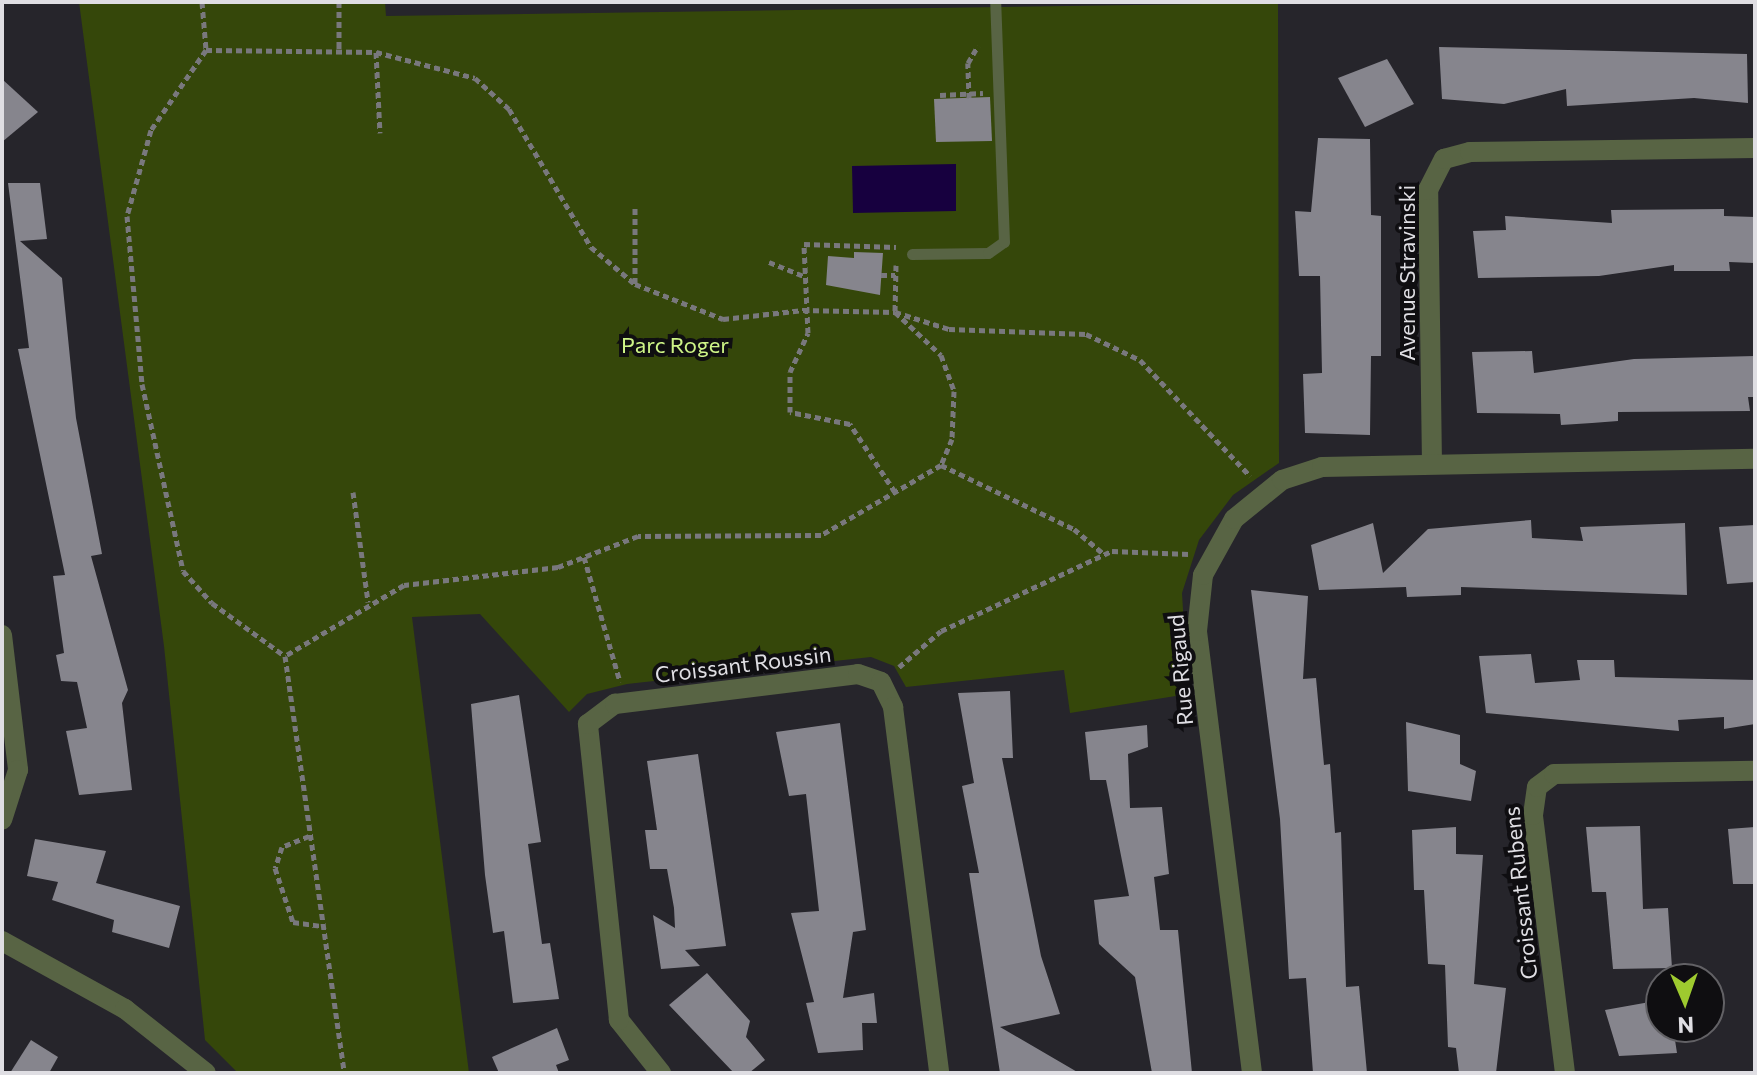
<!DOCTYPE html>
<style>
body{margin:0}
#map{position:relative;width:1757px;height:1075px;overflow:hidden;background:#26252b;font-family:Commissioner,sans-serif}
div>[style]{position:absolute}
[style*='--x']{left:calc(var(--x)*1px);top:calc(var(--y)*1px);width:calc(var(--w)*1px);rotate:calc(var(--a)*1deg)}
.green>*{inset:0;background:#35470a}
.water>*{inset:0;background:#17003f}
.building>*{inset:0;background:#86858d}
.path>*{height:5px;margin-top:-2.5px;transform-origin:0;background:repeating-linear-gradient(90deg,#79787d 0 6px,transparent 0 10px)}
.service>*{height:11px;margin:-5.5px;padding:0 5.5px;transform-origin:5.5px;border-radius:5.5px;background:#586444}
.minor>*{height:20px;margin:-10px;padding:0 10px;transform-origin:10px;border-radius:10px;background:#586444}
.tertiary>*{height:20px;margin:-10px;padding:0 10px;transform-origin:10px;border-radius:10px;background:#586444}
span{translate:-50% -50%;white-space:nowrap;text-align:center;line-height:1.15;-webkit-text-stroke:8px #0f0e11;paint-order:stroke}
.street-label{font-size:22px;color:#dfdee3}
.park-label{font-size:22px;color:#cef487}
.frame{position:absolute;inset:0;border:4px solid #dfdee3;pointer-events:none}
.north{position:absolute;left:1645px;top:963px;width:80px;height:80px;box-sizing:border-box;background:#0f0e11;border:2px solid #626165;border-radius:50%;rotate:178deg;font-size:22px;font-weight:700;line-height:32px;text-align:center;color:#dfdee3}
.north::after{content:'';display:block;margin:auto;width:28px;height:36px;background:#9eca2f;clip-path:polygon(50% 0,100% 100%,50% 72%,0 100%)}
</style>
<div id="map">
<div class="green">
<div style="clip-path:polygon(79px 2px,385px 2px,386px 16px,1278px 3px,1279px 463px,1233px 495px,1199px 540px,1182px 593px,1188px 694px,1070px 713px,1064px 670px,906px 687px,894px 666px,871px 657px,627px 684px,587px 694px,569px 712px,480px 614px,412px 617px,469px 1073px,238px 1073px,205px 1040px,164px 646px)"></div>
</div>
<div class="water">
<div style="clip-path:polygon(956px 164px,956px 211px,853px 213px,852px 166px)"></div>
</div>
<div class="building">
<div style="clip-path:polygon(1439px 47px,1747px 54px,1748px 103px,1694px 98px,1567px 106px,1566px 89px,1504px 104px,1442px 99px)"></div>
<div style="clip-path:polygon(1387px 59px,1414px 104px,1365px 127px,1338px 78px)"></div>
<div style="clip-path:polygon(2px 79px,38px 112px,2px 142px)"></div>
<div style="clip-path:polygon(990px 97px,992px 141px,936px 142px,934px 99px)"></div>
<div style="clip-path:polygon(1318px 138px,1370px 139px,1371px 215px,1381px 216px,1381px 356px,1371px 356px,1370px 435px,1305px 433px,1303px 374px,1322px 373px,1320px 276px,1299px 276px,1295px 211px,1311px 212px)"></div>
<div style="clip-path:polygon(8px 183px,40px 183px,47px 239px,20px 241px,62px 278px,76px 418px,102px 554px,91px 556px,128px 690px,122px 703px,132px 790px,79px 795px,66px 731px,87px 728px,77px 682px,61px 681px,56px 655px,64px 653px,53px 576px,65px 575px,18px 349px,29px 348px)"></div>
<div style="clip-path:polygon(1724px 209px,1724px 216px,1755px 217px,1755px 263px,1729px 262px,1730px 271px,1674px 271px,1674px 265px,1599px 276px,1478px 278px,1473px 231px,1506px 230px,1505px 216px,1612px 223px,1611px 210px)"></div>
<div style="clip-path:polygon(854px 252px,883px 253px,880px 295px,826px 285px,828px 256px,854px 258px)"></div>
<div style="clip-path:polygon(1532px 351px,1534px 373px,1634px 359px,1755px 356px,1755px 397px,1748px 397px,1750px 411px,1618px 412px,1618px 421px,1592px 423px,1561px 425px,1560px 414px,1477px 413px,1472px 352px)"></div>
<div style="clip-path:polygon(1531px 520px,1532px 538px,1583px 541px,1580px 527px,1685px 523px,1687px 595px,1461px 587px,1461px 595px,1407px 597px,1406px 587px,1319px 590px,1311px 545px,1373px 523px,1383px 573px,1428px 529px)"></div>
<div style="clip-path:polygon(1755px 525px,1755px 582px,1727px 584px,1719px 527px)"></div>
<div style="clip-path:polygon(1251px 590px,1308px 596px,1303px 679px,1316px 678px,1324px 765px,1330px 764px,1335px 833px,1341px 832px,1346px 987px,1359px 986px,1367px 1073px,1313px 1073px,1306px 978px,1289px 979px,1280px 819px)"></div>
<div style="clip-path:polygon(1531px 654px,1535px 683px,1580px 680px,1577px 660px,1614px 660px,1615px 677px,1755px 680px,1755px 724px,1724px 729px,1724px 717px,1678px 720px,1679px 731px,1486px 713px,1479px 656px)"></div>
<div style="clip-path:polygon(1010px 691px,1013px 758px,1002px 758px,1041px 956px,1060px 1014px,1000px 1027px,1079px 1073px,1000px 1073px,969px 873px,979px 873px,962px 786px,974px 783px,958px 693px)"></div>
<div style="clip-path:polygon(519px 695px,541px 842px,528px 844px,542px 944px,550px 943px,559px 999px,513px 1003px,504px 931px,493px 933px,485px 875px,471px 704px)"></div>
<div style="clip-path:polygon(1406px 722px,1460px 735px,1460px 764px,1476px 771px,1471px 801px,1408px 791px)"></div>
<div style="clip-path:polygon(840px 723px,866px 930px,853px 932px,843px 998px,874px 993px,877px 1023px,862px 1023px,863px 1050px,818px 1053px,806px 1003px,814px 1002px,791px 913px,819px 911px,806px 794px,789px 796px,776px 732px)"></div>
<div style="clip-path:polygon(1147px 725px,1148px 747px,1128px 754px,1130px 808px,1162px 807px,1169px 874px,1154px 877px,1160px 930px,1178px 930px,1192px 1073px,1152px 1073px,1135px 977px,1099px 944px,1094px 900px,1129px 896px,1106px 780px,1090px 780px,1085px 732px)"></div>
<div style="clip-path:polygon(698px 754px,726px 946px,685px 950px,700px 966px,661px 969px,653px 915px,675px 928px,674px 908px,667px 869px,650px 869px,645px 830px,657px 830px,647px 761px)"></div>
<div style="clip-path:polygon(1640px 826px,1643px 909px,1668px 908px,1672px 968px,1613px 969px,1606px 892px,1592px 892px,1586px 827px)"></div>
<div style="clip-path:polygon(1456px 827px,1456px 854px,1483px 855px,1474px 984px,1506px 988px,1496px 1073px,1459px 1073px,1456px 1048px,1448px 1047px,1445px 965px,1428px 964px,1424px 890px,1414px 890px,1412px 830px)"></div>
<div style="clip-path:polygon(1755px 827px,1755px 884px,1733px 884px,1728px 829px)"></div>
<div style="clip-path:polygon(35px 839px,106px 851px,96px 883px,180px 906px,169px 948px,112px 932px,114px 920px,52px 900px,58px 882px,27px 876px)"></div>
<div style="clip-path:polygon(707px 973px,750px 1021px,746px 1037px,765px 1060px,749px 1073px,734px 1073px,669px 1005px)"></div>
<div style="clip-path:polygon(1661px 1000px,1661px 1027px,1673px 1027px,1677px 1053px,1619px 1056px,1605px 1010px)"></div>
<div style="clip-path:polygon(557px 1028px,569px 1060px,556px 1065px,559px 1073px,499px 1073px,492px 1057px)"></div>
<div style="clip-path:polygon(31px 1040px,58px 1057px,49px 1073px,10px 1073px)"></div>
</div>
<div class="path">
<div style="--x:202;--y:2;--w:48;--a:85.2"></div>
<div style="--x:206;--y:50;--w:97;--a:124.5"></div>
<div style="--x:151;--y:130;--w:89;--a:105.6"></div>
<div style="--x:127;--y:216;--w:169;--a:84.9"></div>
<div style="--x:142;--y:384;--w:191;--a:77.6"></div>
<div style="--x:183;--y:571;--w:43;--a:47.8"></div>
<div style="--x:212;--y:603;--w:90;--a:36"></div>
<div style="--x:285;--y:656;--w:421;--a:81.9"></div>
<div style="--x:339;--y:2;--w:47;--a:90"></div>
<div style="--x:206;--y:50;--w:170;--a:0.7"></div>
<div style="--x:376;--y:52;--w:102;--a:14.7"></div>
<div style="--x:475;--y:78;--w:46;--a:42.4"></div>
<div style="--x:509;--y:109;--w:161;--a:59.3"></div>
<div style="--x:591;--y:247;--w:57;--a:40.1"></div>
<div style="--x:635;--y:284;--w:95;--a:21.7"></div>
<div style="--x:723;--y:319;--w:81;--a:-6.4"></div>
<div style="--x:803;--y:310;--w:92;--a:1.2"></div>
<div style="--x:895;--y:312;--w:63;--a:43.1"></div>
<div style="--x:941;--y:355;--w:38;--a:70"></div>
<div style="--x:954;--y:391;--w:48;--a:92.4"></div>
<div style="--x:952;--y:439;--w:28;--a:113"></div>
<div style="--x:941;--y:465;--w:139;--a:149.7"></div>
<div style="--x:821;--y:535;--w:183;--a:179.7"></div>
<div style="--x:638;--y:536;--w:86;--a:158.8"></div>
<div style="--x:558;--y:567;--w:155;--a:173.3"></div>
<div style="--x:404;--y:585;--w:139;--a:149.2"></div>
<div style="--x:376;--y:52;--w:81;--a:87.2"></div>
<div style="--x:940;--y:95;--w:43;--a:-2.7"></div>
<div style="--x:969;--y:98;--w:35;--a:-92"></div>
<div style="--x:968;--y:63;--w:20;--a:-60"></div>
<div style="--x:769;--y:262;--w:38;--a:22"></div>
<div style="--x:896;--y:265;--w:47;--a:91.2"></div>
<div style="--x:895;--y:312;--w:57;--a:17.5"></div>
<div style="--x:949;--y:329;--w:137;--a:2.1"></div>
<div style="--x:1086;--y:334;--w:60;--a:25.7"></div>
<div style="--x:1140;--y:360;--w:160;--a:46.5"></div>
<div style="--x:881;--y:275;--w:14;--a:0"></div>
<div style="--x:635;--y:284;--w:77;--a:-90"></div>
<div style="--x:941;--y:465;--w:148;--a:25.7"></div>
<div style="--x:1074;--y:529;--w:40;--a:40"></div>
<div style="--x:353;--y:492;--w:111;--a:82.2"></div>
<div style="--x:895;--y:492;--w:82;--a:-123.5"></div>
<div style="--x:850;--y:424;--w:61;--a:-168.7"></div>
<div style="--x:790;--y:412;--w:40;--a:-90"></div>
<div style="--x:790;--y:372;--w:43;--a:-65.2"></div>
<div style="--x:808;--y:333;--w:89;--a:-92.6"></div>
<div style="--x:804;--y:244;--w:92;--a:1.9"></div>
<div style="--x:584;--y:557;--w:130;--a:73.9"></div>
<div style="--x:899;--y:667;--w:55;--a:-40.6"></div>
<div style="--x:941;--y:631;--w:189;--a:-25.1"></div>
<div style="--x:1112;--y:551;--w:77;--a:2.2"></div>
<div style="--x:309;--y:836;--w:29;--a:158"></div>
<div style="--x:282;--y:847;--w:22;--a:108"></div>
<div style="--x:275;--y:868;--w:57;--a:71.6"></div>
<div style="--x:293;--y:922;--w:28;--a:8"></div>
</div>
<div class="service">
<div style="--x:912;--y:254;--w:76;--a:-0.8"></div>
<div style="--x:988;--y:253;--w:19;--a:-35"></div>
<div style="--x:1004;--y:242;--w:240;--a:-92.1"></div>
</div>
<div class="minor">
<div style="--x:1432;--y:464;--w:274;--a:-90.8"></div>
<div style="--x:1428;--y:190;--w:35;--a:-63"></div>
<div style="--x:1444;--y:159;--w:27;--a:-15"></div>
<div style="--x:1470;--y:152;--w:285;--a:-0.8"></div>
<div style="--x:2;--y:635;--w:136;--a:83.2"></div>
<div style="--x:18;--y:770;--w:52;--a:107.7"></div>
<div style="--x:661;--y:1073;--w:68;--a:-128.4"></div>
<div style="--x:619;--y:1020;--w:298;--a:-96"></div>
<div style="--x:588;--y:724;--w:34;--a:-37"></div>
<div style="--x:615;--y:704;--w:245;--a:-7"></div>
<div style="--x:858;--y:674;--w:24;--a:19"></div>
<div style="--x:881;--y:682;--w:28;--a:64"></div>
<div style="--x:893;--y:707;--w:369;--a:82.8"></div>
<div style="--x:1252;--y:1073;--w:445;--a:-97.1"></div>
<div style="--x:1197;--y:631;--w:56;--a:-83.9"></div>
<div style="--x:1203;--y:575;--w:64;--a:-61"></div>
<div style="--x:1234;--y:519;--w:62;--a:-39.1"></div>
<div style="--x:1282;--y:480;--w:42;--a:-18"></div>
<div style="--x:1322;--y:467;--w:433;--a:-1.1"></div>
<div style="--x:1565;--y:1073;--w:260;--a:-97.1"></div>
<div style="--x:1533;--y:815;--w:28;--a:-82"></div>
<div style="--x:1537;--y:787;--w:21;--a:-37"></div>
<div style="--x:1554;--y:774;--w:201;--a:-0.9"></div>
</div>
<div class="tertiary">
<div style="--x:2;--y:941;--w:141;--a:28.9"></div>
<div style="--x:125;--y:1009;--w:103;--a:38.3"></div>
</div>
<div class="street-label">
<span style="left:1407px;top:273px;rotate:-90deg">Avenue Stravinski</span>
<span style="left:743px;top:664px;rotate:-7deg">Croissant Roussin</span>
<span style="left:1180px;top:670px;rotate:-95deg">Rue Rigaud</span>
<span style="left:1520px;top:893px;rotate:-96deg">Croissant Rubens</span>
</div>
<div class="park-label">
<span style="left:675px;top:345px">Parc Roger</span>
</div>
<div class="frame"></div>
<div class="north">N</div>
</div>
